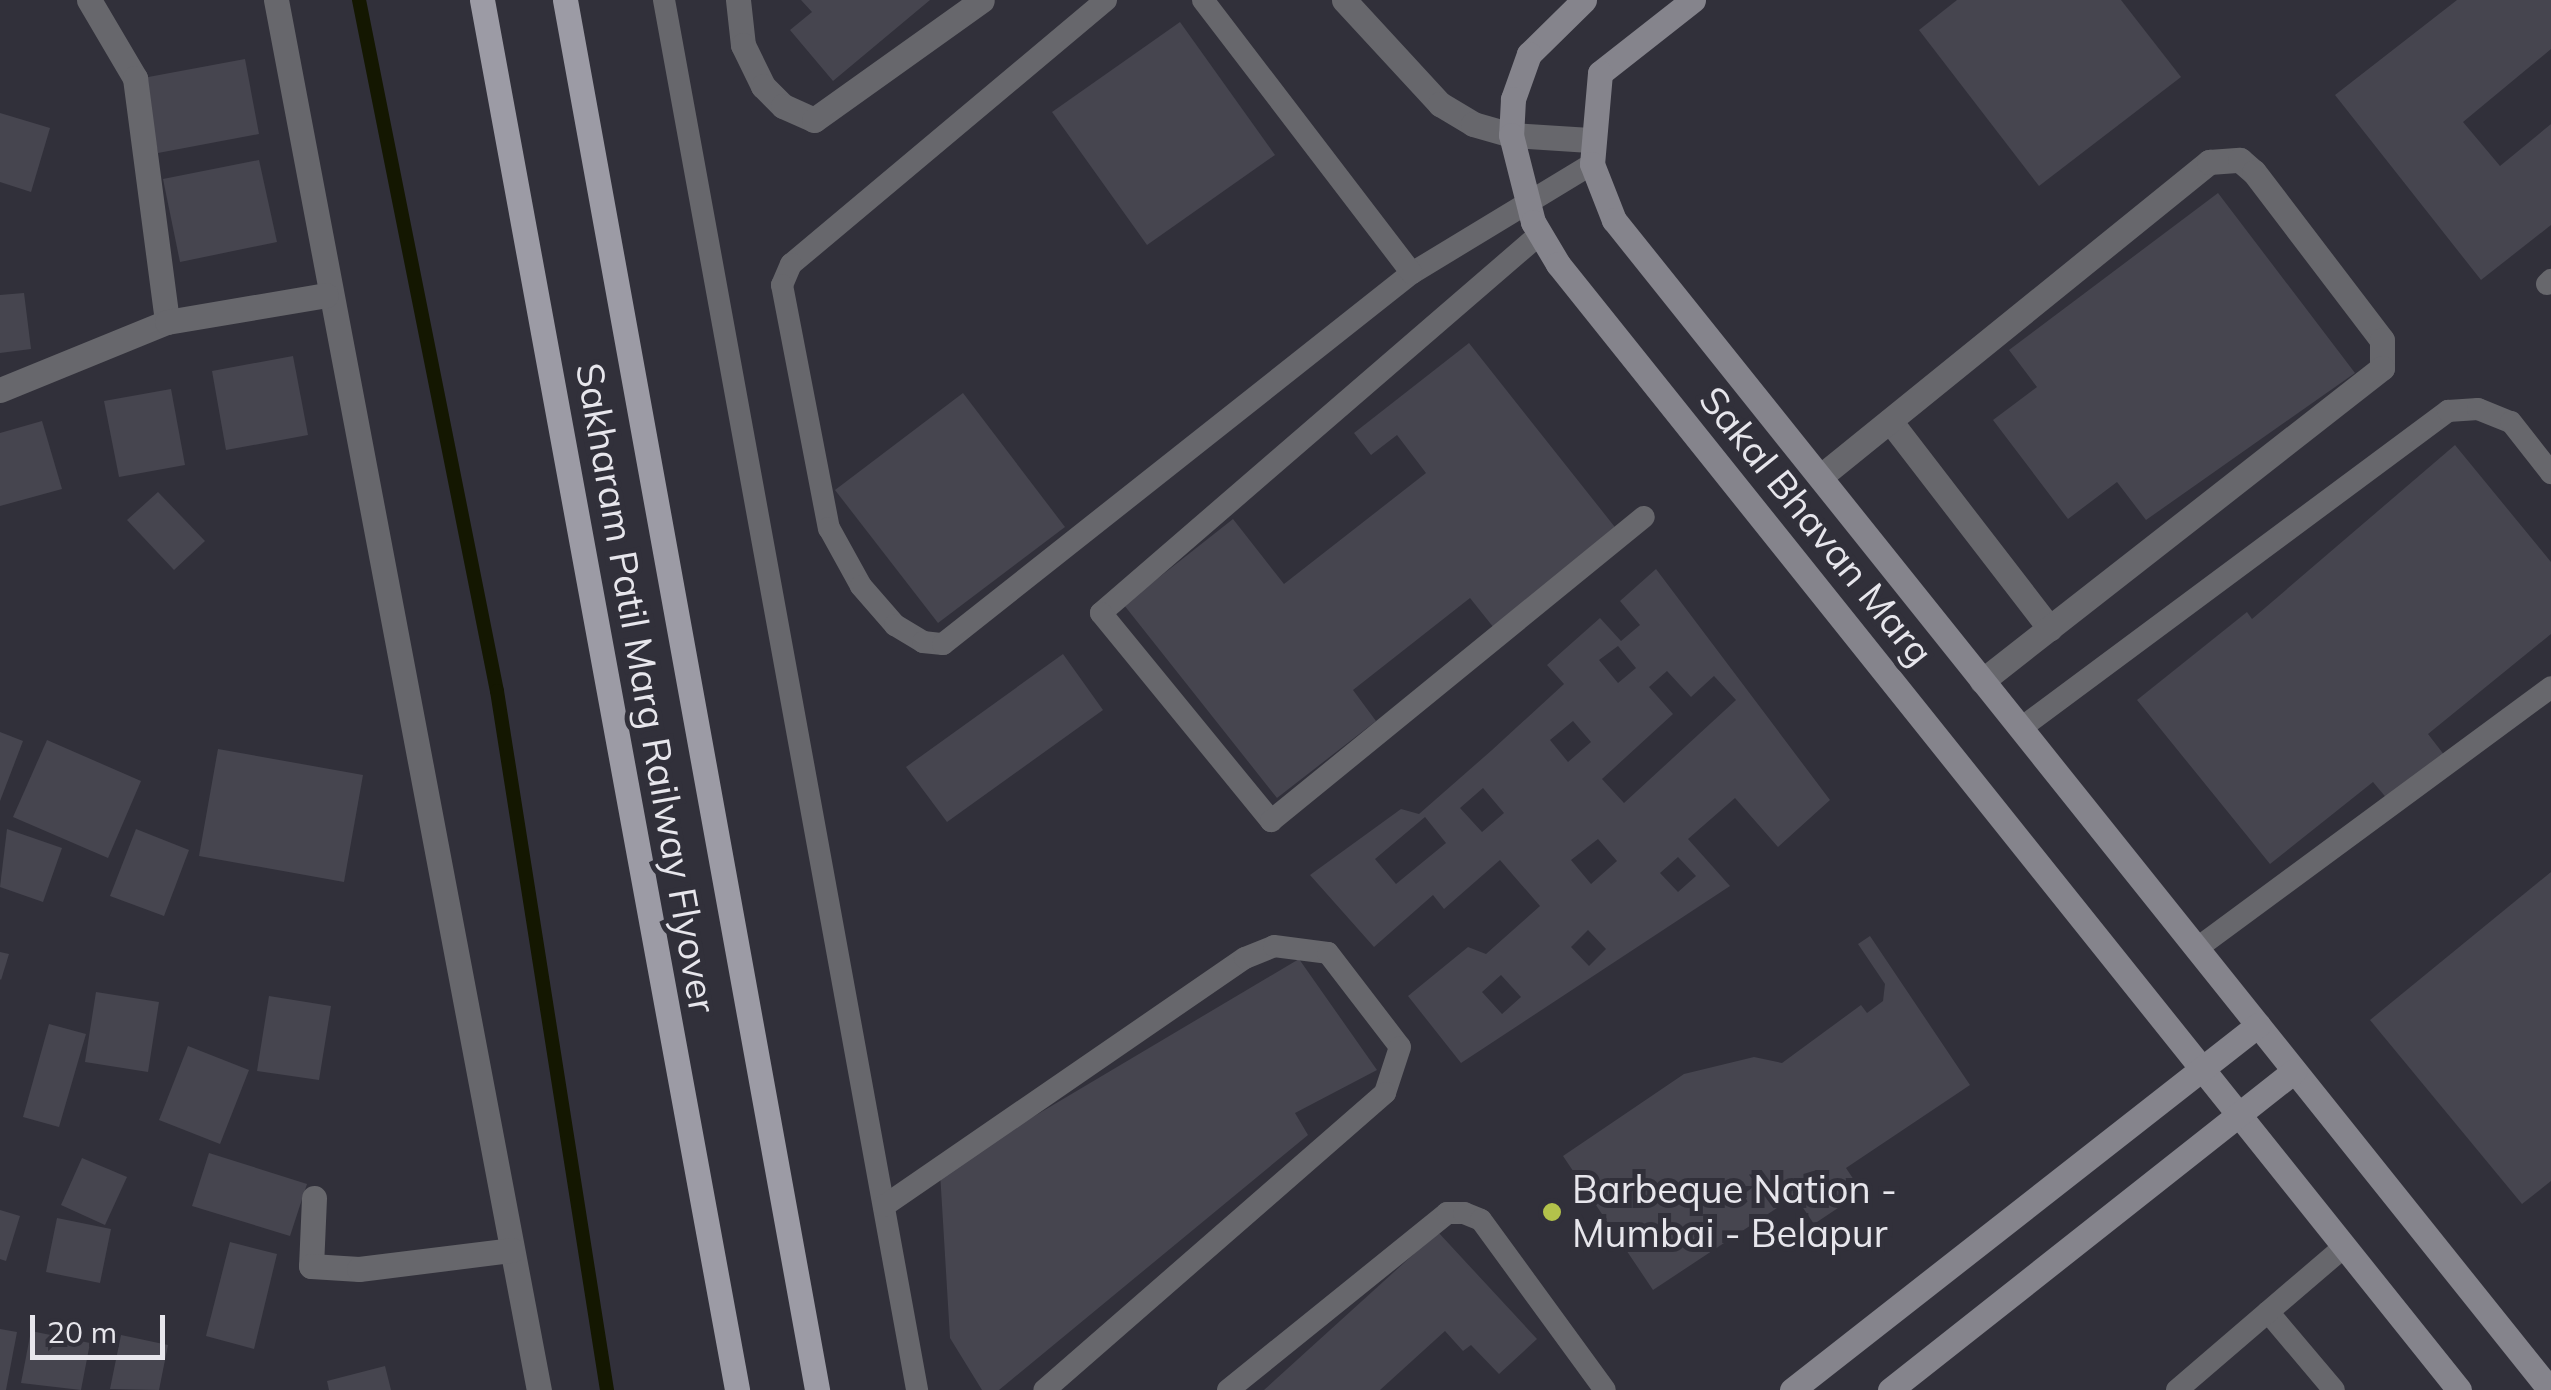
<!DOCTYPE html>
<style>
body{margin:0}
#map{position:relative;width:2551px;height:1390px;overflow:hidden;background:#31303a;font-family:Mulish,sans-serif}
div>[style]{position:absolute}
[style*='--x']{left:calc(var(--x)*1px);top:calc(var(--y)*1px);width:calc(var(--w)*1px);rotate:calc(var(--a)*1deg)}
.stream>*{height:14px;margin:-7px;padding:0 7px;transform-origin:7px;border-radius:7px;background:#141701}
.building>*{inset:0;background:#46454f}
.lane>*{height:22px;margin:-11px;padding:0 11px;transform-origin:11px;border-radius:11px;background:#67676c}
.street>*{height:25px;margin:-12.5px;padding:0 12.5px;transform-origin:12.5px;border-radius:12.5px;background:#67676c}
.secondary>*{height:25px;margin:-12.5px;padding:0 12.5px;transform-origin:12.5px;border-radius:12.5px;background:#85848c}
.primary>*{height:25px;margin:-12.5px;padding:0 12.5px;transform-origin:12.5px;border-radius:12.5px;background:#9c9ba5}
.dots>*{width:28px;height:28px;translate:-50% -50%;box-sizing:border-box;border:5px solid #31303a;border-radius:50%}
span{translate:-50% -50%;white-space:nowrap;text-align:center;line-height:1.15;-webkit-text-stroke:10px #31303a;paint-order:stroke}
.street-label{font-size:38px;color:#e7e6ec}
.poi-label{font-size:38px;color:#e7e6ec}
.left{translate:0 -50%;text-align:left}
.scale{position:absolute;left:30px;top:1315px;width:135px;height:45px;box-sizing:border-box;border:5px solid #e7e6ec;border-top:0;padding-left:12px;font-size:30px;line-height:35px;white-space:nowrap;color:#e7e6ec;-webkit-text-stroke:8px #31303a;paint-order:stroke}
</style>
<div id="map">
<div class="stream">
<div style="--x:359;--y:0;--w:705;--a:78.71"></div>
<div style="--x:497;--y:691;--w:708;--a:81.06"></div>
</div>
<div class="building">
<div style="clip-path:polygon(801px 0,930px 0,833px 81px,790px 30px,812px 12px)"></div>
<div style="clip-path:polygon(1957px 0,2121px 0,2181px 77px,2039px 186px,1919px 30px)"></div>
<div style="clip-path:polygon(2457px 0,2551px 0,2551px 49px,2463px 122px,2500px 166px,2551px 124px,2551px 225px,2481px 280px,2335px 95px)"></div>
<div style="clip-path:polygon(1180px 22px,1275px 155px,1147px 245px,1052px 112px)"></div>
<div style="clip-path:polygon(245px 59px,259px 134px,158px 153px,143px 78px)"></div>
<div style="clip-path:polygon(0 113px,50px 128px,31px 192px,0 182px)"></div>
<div style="clip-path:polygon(259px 160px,277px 242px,180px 262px,163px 179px)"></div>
<div style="clip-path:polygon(2218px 193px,2355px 373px,2146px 520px,2117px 482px,2068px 519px,1993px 420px,2037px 387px,2009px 350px)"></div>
<div style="clip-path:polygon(24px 293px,31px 349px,0 353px,0 295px)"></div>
<div style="clip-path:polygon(1469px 343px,1618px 531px,1494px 628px,1470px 598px,1353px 690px,1376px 721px,1277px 798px,1124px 605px,1233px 519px,1284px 584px,1426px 473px,1397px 435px,1371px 455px,1354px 433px)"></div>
<div style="clip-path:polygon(293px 356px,308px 435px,226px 450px,212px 371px)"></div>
<div style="clip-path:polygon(171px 389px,185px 465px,119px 477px,104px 401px)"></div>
<div style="clip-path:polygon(963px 393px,1065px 527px,938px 623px,835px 490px)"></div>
<div style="clip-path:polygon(42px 421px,62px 489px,0 506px,0 433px)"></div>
<div style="clip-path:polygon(2455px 445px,2551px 562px,2551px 634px,2428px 734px,2445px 756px,2389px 801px,2373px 782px,2270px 864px,2137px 700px,2247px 612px,2252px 619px)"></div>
<div style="clip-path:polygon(158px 492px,205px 541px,174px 570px,127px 520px)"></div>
<div style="clip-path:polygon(evenodd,1656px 569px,1830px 800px,1778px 847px,1735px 798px,1688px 839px,1730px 886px,1461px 1063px,1408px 996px,1468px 947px,1486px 954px,1540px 906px,1500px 860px,1444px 909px,1433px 895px,1374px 947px,1310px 875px,1401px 809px,1419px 814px,1492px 750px,1564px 684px,1547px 665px,1600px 618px,1621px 641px,1640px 625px,1620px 601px,1656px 569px,1618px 646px,1636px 668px,1618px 683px,1599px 660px,1618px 646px,1656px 569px,1667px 671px,1691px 697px,1714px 676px,1736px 700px,1624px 803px,1602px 779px,1673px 714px,1649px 687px,1667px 671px,1656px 569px,1573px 721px,1591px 742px,1568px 762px,1550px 740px,1573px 721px,1656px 569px,1483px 788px,1504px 813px,1482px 832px,1460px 808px,1483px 788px,1656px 569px,1425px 817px,1446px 843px,1396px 884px,1375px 859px,1425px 817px,1656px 569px,1598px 839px,1617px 861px,1591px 884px,1571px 860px,1598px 839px,1656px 569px,1678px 857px,1696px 876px,1678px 892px,1660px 873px,1678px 857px,1656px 569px,1588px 930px,1606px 949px,1589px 966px,1571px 947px,1588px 930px,1656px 569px,1501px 975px,1521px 997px,1502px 1014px,1482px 992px,1501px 975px)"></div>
<div style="clip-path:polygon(1063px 654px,1103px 710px,947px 822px,906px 767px)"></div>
<div style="clip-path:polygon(0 732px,23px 741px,0 801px)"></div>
<div style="clip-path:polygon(47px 740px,141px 781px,108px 858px,13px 817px)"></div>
<div style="clip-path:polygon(218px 749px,363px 775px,344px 882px,199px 856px)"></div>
<div style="clip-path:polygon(7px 829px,62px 848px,43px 902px,0 887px)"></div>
<div style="clip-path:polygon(136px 829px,189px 850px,164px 916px,110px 896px)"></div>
<div style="clip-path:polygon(2551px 872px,2551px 1181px,2522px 1204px,2370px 1020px)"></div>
<div style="clip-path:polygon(1870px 936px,1970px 1085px,1846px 1168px,1862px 1192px,1814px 1224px,1795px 1196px,1653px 1290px,1563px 1156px,1684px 1074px,1754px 1057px,1782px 1063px,1861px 1005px,1867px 1013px,1883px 1001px,1885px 984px,1858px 944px)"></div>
<div style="clip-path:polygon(0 952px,9px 954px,1px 980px,0 979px)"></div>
<div style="clip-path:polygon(1299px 959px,1377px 1070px,1295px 1113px,1308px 1135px,999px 1390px,982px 1390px,950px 1338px,940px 1172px)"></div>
<div style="clip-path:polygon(96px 992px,159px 1002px,148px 1072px,85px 1062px)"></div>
<div style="clip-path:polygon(269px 996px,331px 1006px,319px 1080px,257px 1071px)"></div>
<div style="clip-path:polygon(49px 1024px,86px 1034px,59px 1127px,23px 1117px)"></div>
<div style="clip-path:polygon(188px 1046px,249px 1070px,220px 1144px,159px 1120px)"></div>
<div style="clip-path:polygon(209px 1153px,307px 1184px,290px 1236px,192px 1206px)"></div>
<div style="clip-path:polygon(82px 1158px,127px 1177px,105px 1225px,61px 1205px)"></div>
<div style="clip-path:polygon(0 1210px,20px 1216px,6px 1261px,0 1259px)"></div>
<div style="clip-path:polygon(57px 1218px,111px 1229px,100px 1283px,46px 1272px)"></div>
<div style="clip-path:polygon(1438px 1232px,1537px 1339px,1499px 1374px,1471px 1345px,1463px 1351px,1445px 1331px,1380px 1390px,1264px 1390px)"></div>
<div style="clip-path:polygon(230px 1242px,277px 1254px,254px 1349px,206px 1336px)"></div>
<div style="clip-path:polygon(0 1329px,17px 1332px,6px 1390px,0 1390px)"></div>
<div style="clip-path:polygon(31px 1331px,90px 1343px,81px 1390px,21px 1383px)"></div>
<div style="clip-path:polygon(121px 1335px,168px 1345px,159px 1390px,110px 1389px)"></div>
<div style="clip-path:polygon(385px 1366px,391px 1390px,329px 1390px,327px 1381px)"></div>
</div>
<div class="lane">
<div style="--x:664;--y:0;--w:1413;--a:79.68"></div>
<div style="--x:1106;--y:0;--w:411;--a:140"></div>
<div style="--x:791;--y:264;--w:23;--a:113"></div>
<div style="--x:782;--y:285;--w:248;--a:79.1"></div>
<div style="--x:829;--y:528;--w:66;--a:61.1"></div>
<div style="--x:861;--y:586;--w:52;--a:48.9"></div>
<div style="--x:895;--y:625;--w:33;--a:31"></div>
<div style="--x:923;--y:642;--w:20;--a:6"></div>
<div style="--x:943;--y:644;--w:598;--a:-38.35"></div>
<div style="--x:1412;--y:273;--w:210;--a:-31.2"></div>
<div style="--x:1203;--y:0;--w:344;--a:52.6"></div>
<div style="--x:1540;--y:234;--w:580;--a:139.2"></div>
<div style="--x:1101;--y:613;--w:269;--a:50.7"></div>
<div style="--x:1271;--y:821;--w:481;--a:-39.2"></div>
<div style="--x:2547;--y:284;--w:6;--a:-45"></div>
<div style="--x:2021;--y:728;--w:532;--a:-36.59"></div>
<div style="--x:2448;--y:411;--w:30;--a:-4"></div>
<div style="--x:2478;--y:409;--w:35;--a:22"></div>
<div style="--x:2511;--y:422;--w:65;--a:51.9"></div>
<div style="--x:2196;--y:949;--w:441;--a:-36.4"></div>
<div style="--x:884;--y:1206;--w:438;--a:-34.5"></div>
<div style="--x:1245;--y:958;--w:31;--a:-22"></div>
<div style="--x:1274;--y:946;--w:54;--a:7.4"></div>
<div style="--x:1328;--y:953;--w:118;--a:52.5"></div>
<div style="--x:1400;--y:1047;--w:48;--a:108.1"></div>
<div style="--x:1385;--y:1093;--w:452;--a:138.9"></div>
<div style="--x:2268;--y:1312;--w:102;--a:49.8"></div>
<div style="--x:1228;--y:1390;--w:282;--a:-38.9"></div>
<div style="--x:1447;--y:1213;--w:17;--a:0"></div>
<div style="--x:1464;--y:1213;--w:18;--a:22"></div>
<div style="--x:1481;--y:1220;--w:210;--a:53.9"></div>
<div style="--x:2177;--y:1390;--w:220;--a:-40.6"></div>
</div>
<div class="street">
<div style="--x:89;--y:0;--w:91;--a:59.5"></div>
<div style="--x:135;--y:78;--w:246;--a:82.5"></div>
<div style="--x:276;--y:0;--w:1415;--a:79.29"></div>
<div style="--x:738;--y:0;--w:45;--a:83.7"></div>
<div style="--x:743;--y:45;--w:46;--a:64"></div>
<div style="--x:763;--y:86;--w:28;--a:45"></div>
<div style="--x:783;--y:106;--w:34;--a:24"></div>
<div style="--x:814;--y:120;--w:206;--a:-35.5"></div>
<div style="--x:1344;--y:0;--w:142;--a:47.3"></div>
<div style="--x:1440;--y:104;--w:39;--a:31"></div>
<div style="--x:1473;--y:124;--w:40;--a:16"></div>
<div style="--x:1511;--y:135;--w:79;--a:3.6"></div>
<div style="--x:0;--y:390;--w:180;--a:-22.2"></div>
<div style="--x:167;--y:322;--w:161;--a:-9.6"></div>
<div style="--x:1890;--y:421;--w:262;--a:52.4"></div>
<div style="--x:1820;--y:477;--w:501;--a:-39"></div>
<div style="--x:2209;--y:162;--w:31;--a:-4"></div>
<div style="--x:2240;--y:160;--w:18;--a:41"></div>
<div style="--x:2254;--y:172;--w:211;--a:52.7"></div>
<div style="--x:2382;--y:340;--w:28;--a:90"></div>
<div style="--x:2382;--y:368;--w:508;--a:141.96"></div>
<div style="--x:314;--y:1198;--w:68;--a:92.5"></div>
<div style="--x:311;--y:1266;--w:48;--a:3.6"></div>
<div style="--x:359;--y:1269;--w:154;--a:-7.1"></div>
</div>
<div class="secondary">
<div style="--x:1584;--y:0;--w:77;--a:135.5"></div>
<div style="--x:1529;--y:54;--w:48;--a:109.6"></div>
<div style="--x:1513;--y:99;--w:36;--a:93"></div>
<div style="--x:1511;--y:135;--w:90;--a:75.8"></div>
<div style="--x:1533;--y:222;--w:49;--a:59.2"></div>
<div style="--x:1558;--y:264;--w:1442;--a:51.33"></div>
<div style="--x:1693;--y:0;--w:118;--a:141.9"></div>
<div style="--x:1600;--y:73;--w:91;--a:95"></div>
<div style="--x:1592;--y:164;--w:60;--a:68.6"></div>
<div style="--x:1614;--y:220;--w:1498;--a:51.34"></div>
<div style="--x:1792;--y:1390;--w:592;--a:-38.07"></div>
<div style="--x:1890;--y:1390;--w:515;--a:-38.29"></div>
</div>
<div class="primary">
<div style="--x:482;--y:0;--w:1413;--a:79.6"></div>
<div style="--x:565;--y:0;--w:1413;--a:79.72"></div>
</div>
<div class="dots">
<div style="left:1552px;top:1212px;background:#b3c24b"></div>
</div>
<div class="street-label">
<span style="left:1816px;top:526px;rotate:51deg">Sakal Bhavan Marg</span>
<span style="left:646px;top:688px;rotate:80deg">Sakharam Patil Marg Railway Flyover</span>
</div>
<div class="poi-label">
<span class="left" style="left:1572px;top:1212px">Barbeque Nation -<br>Mumbai - Belapur</span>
</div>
<div class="scale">20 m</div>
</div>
